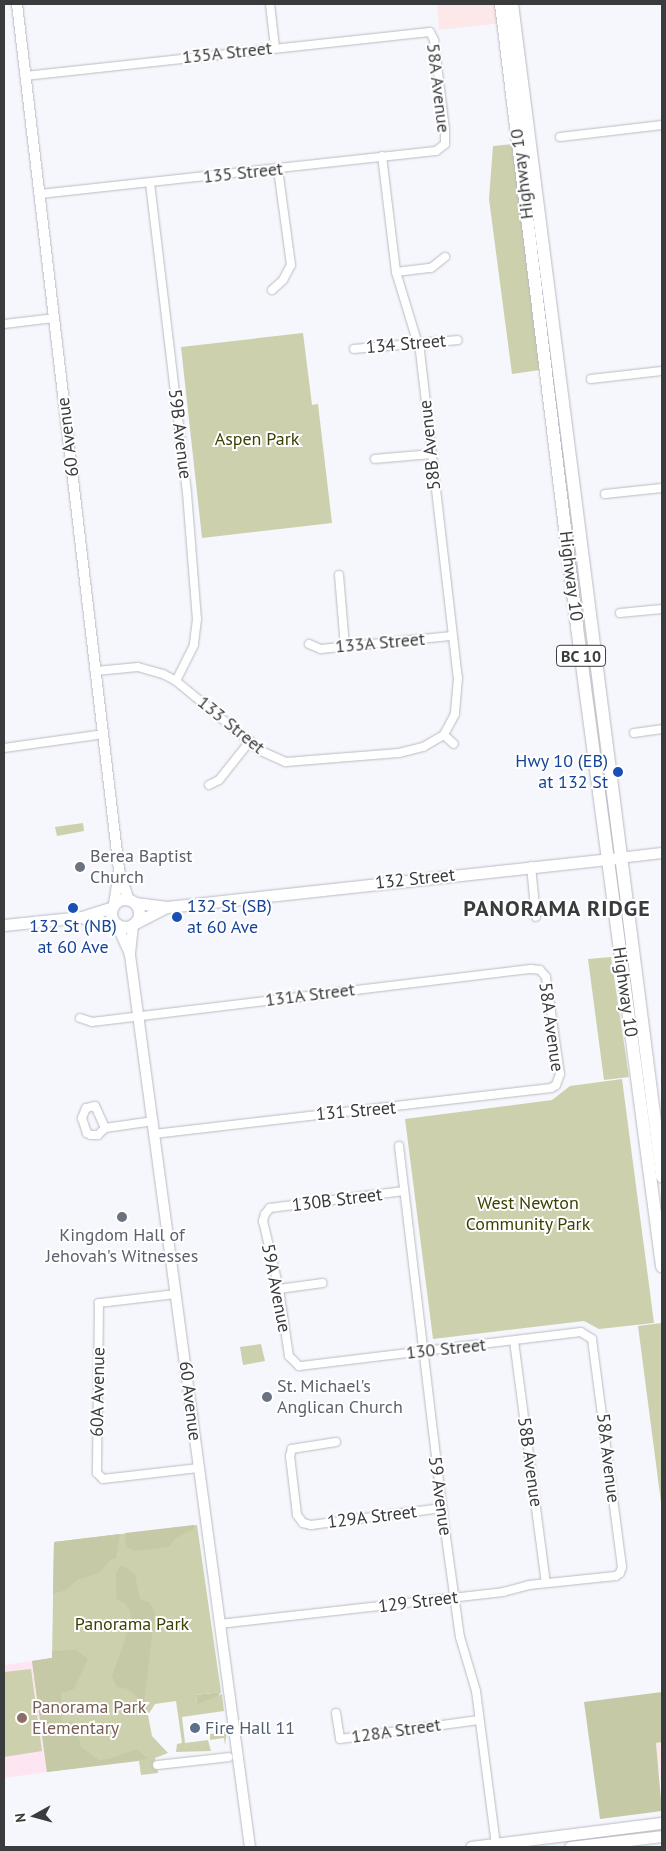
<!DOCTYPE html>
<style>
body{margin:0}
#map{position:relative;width:666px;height:1851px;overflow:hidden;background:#f5f7fd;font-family:"PT Sans",sans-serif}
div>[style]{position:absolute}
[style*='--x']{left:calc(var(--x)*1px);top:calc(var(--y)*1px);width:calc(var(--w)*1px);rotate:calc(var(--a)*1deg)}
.commercial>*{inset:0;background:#fce7e9}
.education>*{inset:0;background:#fde5f2}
.green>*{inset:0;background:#cdd0ad}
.forest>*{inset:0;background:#c6c9a5}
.roads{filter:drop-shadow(0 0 1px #b9bbc1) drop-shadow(0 0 1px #b9bbc1)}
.minor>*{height:8px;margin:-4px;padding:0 4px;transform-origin:4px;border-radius:4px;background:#fff}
.tertiary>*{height:10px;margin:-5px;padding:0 5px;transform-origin:5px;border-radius:5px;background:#fff}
.secondary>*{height:11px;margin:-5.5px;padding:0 5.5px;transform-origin:5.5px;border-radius:5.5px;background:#fff}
.secondary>.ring{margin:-5.5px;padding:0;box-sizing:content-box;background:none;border:11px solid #fff;border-radius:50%}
.trunk>*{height:12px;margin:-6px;padding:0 6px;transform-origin:6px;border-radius:6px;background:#fff}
.dots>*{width:14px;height:14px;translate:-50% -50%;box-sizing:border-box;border:2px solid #fff;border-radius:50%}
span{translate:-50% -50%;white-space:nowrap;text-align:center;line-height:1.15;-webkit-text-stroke:4px #fff;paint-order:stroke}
.shield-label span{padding:1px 4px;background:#fff;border:1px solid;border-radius:4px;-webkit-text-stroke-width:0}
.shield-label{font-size:16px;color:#3a3b3d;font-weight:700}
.street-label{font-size:18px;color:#3a3b3d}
.park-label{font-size:18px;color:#3d3e00}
.transit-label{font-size:18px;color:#164399}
.right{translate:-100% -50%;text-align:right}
.left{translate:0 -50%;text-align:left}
.worship-label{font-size:18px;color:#5b616d}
.education-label{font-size:18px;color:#785e54}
.service-label{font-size:18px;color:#4e5e75}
.district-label{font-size:22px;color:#3a3b3d;font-weight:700;letter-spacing:1px}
.frame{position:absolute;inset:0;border:5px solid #3a3b3d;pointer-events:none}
.north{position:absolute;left:10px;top:1791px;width:50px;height:50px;-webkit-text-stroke:4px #fff;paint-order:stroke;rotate:263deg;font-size:14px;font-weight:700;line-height:20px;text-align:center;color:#3a3b3d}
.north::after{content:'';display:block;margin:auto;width:18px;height:22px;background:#3a3b3d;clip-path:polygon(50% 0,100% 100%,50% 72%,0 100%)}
</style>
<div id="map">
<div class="commercial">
<div style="clip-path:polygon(437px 4px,498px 4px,501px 23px,439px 30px)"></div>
<div style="clip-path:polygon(662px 1742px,662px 1793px,656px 1743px)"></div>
</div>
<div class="education">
<div style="clip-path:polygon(32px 1661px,47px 1772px,4px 1778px,4px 1665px)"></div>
</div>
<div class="green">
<div style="clip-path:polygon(513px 144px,540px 370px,512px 374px,489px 199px,493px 146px)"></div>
<div style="clip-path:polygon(303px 333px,312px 405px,318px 404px,332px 523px,202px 538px,181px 347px)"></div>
<div style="clip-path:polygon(83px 823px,84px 831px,57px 836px,55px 827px)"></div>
<div style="clip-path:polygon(611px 957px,629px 1077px,604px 1080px,588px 959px)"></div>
<div style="clip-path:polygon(622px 1079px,654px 1323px,599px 1329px,584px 1321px,433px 1339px,405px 1119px,552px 1100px,570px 1086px)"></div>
<div style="clip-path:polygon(662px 1323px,662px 1510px,638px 1326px)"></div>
<div style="clip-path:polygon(261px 1344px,265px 1361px,243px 1365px,240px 1347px)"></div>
<div style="clip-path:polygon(197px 1525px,221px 1692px,196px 1695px,197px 1703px,222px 1694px,224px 1711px,182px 1717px,185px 1743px,208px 1740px,211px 1751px,176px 1752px,177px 1744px,182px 1743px,176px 1701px,155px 1704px,148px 1715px,152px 1736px,168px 1753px,155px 1758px,158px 1773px,141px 1775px,139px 1761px,47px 1772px,32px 1661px,52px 1658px,54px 1542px)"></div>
<div style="clip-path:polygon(31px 1669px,42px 1751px,4px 1757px,4px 1672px)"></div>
<div style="clip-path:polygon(227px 1732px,225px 1745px,224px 1738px,210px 1740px,210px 1734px)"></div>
</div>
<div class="forest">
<div style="clip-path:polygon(194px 1525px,194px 1529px,176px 1538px,169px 1547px,134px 1551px,126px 1547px,125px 1533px)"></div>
<div style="clip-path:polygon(120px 1534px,116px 1558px,109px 1561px,99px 1573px,77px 1580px,66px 1590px,53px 1594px,54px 1542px)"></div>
<div style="clip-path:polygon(123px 1566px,135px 1574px,140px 1600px,149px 1602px,155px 1612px,144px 1703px,128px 1689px,117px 1687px,112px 1676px,131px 1622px,130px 1611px,125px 1603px,117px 1600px,116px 1593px,116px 1574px,119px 1567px)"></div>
<div style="clip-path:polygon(76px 1650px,88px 1659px,74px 1689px,61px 1693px,62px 1724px,72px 1722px,76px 1724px,81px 1747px,99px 1760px,109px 1759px,137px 1749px,148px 1759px,47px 1772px,32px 1661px,52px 1658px,52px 1651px)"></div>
<div style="clip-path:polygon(221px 1692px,218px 1696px,197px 1704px,196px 1695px)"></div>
<div style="clip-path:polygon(662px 1692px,662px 1742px,656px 1743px,662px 1811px,600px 1819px,584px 1702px)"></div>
</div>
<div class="roads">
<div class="minor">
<div style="--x:270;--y:4;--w:43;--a:83.4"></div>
<div style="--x:25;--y:76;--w:407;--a:-6.2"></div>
<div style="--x:430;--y:32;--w:9;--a:63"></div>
<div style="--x:434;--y:40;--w:90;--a:83"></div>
<div style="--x:445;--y:129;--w:15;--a:90"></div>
<div style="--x:445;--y:144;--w:11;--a:142"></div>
<div style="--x:436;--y:151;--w:399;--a:173.8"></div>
<div style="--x:560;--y:137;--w:103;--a:-6.7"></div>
<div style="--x:382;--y:156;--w:117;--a:83.1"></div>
<div style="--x:396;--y:272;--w:83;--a:73.1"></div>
<div style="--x:420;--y:351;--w:329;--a:83.4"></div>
<div style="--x:458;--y:678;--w:36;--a:95"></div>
<div style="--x:455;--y:714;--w:24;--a:118"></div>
<div style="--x:150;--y:183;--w:312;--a:83.2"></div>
<div style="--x:187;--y:493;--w:126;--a:85.5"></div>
<div style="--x:197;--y:619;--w:26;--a:97"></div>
<div style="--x:194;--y:645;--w:40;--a:116.6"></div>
<div style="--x:396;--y:272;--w:35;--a:-7"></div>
<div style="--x:431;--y:268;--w:18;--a:-38"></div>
<div style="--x:272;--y:290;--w:15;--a:-42"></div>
<div style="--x:283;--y:280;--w:17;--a:-62"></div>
<div style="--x:291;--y:265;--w:97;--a:-97.7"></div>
<div style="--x:4;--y:324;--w:50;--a:-6.8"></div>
<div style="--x:354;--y:349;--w:104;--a:-4.9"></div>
<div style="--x:591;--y:379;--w:71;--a:-6.4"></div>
<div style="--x:375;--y:459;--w:56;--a:-5.1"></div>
<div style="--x:605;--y:494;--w:57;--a:-6"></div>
<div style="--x:339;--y:575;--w:71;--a:85.2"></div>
<div style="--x:620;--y:613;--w:42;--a:-5.4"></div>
<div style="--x:309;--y:644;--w:13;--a:23"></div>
<div style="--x:321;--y:649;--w:132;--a:-5.7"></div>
<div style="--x:96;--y:671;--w:42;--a:-5.4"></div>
<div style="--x:138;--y:667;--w:26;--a:16"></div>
<div style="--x:163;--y:674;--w:15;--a:28"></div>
<div style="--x:176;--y:681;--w:110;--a:39.5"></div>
<div style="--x:261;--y:751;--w:27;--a:24"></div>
<div style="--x:286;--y:762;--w:113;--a:-4.6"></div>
<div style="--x:399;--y:753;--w:25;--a:-14"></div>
<div style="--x:423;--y:747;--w:24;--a:-30"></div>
<div style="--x:444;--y:735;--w:13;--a:42"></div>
<div style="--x:634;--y:733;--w:28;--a:-8"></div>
<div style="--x:4;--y:748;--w:101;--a:-8"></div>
<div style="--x:209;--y:785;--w:11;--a:-27"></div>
<div style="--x:219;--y:780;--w:50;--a:-51.5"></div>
<div style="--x:531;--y:866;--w:51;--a:84.4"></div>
<div style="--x:80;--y:1018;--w:13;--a:18"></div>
<div style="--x:92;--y:1022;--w:442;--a:-6.9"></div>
<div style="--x:531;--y:969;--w:9;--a:6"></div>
<div style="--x:540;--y:970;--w:9;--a:49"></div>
<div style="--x:546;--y:977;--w:98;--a:81.8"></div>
<div style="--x:560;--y:1074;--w:12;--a:110"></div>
<div style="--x:556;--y:1085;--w:6;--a:149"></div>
<div style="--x:551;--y:1088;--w:400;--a:173.4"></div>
<div style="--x:105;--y:1128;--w:24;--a:-114"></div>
<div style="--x:95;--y:1106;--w:9;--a:167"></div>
<div style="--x:86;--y:1108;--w:11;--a:112"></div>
<div style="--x:82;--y:1118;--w:16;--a:72"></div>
<div style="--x:87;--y:1133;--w:4;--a:27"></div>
<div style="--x:91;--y:1135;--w:7;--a:0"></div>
<div style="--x:98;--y:1135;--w:10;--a:-45"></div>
<div style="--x:105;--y:1128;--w:49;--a:-8.3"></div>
<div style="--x:399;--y:1146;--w:365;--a:83.2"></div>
<div style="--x:442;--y:1508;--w:130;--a:82.1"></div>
<div style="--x:460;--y:1637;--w:56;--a:73.5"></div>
<div style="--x:476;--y:1691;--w:154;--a:82.6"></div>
<div style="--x:279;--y:1289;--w:44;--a:-7.8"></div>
<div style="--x:176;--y:1294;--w:78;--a:173.3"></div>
<div style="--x:99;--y:1303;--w:170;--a:90.7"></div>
<div style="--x:97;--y:1473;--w:8;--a:45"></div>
<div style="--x:103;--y:1479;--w:96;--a:-6.6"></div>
<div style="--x:514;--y:1341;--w:244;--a:82.5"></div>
<div style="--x:336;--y:1442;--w:45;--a:171"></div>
<div style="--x:292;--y:1449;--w:7;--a:106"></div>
<div style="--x:290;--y:1456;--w:59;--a:83.2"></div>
<div style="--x:297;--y:1515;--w:10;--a:53"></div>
<div style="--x:303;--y:1523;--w:8;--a:14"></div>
<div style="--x:311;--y:1525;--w:132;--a:-7.4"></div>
<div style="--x:219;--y:1624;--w:286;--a:-6.4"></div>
<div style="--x:503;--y:1592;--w:27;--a:-15"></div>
<div style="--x:529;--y:1585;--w:87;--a:-5.9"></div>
<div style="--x:616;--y:1576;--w:5;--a:-37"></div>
<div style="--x:620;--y:1573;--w:6;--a:-72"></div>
<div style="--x:622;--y:1567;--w:230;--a:-97.5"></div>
<div style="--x:592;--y:1339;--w:13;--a:-148"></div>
<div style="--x:581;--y:1332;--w:284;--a:173.1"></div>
<div style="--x:299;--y:1366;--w:14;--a:-135"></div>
<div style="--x:289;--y:1356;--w:68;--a:-98.5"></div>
<div style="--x:279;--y:1289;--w:70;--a:-103.2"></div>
<div style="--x:263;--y:1221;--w:7;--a:-74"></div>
<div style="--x:265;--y:1214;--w:8;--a:-50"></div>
<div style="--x:270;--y:1208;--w:135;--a:-7.2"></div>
<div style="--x:336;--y:1713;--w:26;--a:81"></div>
<div style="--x:340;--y:1739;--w:140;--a:-7.8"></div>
<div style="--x:157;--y:1765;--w:72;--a:-6.3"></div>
</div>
<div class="tertiary">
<div style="--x:17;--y:4;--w:872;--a:83.28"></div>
<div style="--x:119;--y:870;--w:32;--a:72"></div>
<div style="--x:619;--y:858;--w:43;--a:-6.6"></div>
<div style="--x:114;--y:904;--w:33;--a:-81"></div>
<div style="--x:117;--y:925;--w:32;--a:66"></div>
<div style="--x:133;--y:925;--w:30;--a:96"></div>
<div style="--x:130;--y:955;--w:900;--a:82.34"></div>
</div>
<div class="secondary">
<div class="ring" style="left:111px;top:899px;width:17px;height:17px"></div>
<div style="--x:135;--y:903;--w:32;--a:7"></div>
<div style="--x:167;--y:907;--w:455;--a:-6.2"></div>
<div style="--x:84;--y:918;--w:32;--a:11"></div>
<div style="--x:135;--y:923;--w:36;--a:-27"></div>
<div style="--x:4;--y:925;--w:78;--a:-5.9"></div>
<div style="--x:82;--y:917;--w:32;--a:-18"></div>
<div style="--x:471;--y:1847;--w:193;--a:-7.2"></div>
<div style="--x:570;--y:1847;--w:93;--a:-6.8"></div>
</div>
<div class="trunk">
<div style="--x:501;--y:4;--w:628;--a:83.04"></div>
<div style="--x:577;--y:627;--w:645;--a:82.42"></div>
<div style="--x:512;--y:4;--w:1182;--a:82.71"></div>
</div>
</div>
<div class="dots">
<div style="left:618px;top:772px;background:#1a4fb4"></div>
<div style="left:80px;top:867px;background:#6b7280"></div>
<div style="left:73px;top:908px;background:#1a4fb4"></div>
<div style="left:177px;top:917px;background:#1a4fb4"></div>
<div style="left:122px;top:1217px;background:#6b7280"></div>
<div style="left:267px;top:1397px;background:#6b7280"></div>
<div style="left:22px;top:1718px;background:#8d6e63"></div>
<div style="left:195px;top:1728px;background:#5c6f8a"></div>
</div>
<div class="shield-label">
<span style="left:581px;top:656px">BC 10</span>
</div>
<div class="street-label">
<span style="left:227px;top:53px;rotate:-6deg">135A Street</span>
<span style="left:438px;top:88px;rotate:83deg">58A Avenue</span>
<span style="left:243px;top:173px;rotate:-6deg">135 Street</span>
<span style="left:522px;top:174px;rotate:-97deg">Highway 10</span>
<span style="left:406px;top:344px;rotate:-5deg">134 Street</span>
<span style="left:180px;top:434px;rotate:83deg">59B Avenue</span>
<span style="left:68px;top:437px;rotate:-97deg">60 Avenue</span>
<span style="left:430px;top:445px;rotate:-96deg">58B Avenue</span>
<span style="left:571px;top:576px;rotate:83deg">Highway 10</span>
<span style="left:380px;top:643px;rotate:-5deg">133A Street</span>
<span style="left:231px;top:725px;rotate:39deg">133 Street</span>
<span style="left:415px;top:879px;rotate:-6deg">132 Street</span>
<span style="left:625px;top:992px;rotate:82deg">Highway 10</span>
<span style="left:310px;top:995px;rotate:-7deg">131A Street</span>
<span style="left:551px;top:1027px;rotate:82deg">58A Avenue</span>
<span style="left:356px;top:1111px;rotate:-5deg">131 Street</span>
<span style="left:337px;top:1200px;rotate:-7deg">130B Street</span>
<span style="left:276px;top:1288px;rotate:79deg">59A Avenue</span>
<span style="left:446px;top:1349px;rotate:-6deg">130 Street</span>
<span style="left:98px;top:1392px;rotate:-89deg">60A Avenue</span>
<span style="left:190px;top:1401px;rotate:83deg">60 Avenue</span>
<span style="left:608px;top:1458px;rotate:83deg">58A Avenue</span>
<span style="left:530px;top:1462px;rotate:82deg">58B Avenue</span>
<span style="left:440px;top:1496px;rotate:82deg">59 Avenue</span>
<span style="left:372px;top:1517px;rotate:-7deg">129A Street</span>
<span style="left:418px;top:1602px;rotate:-7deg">129 Street</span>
<span style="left:396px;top:1731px;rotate:-8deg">128A Street</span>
</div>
<div class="park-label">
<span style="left:257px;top:439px">Aspen Park</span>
<span style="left:528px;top:1214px">West Newton<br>Community Park</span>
<span style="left:132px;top:1624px">Panorama Park</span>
</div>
<div class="transit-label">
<span class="right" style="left:608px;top:772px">Hwy 10 (EB)<br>at 132 St</span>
<span class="left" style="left:187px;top:917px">132 St (SB)<br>at 60 Ave</span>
<span style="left:73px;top:937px">132 St (NB)<br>at 60 Ave</span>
</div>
<div class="worship-label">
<span class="left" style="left:90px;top:867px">Berea Baptist<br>Church</span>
<span style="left:122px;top:1246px">Kingdom Hall of<br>Jehovah's Witnesses</span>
<span class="left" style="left:277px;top:1397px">St. Michael's<br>Anglican Church</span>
</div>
<div class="education-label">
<span class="left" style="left:32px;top:1718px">Panorama Park<br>Elementary</span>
</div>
<div class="service-label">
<span class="left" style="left:205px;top:1728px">Fire Hall 11</span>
</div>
<div class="district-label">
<span style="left:557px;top:909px">PANORAMA RIDGE</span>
</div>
<div class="frame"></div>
<div class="north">N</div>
</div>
